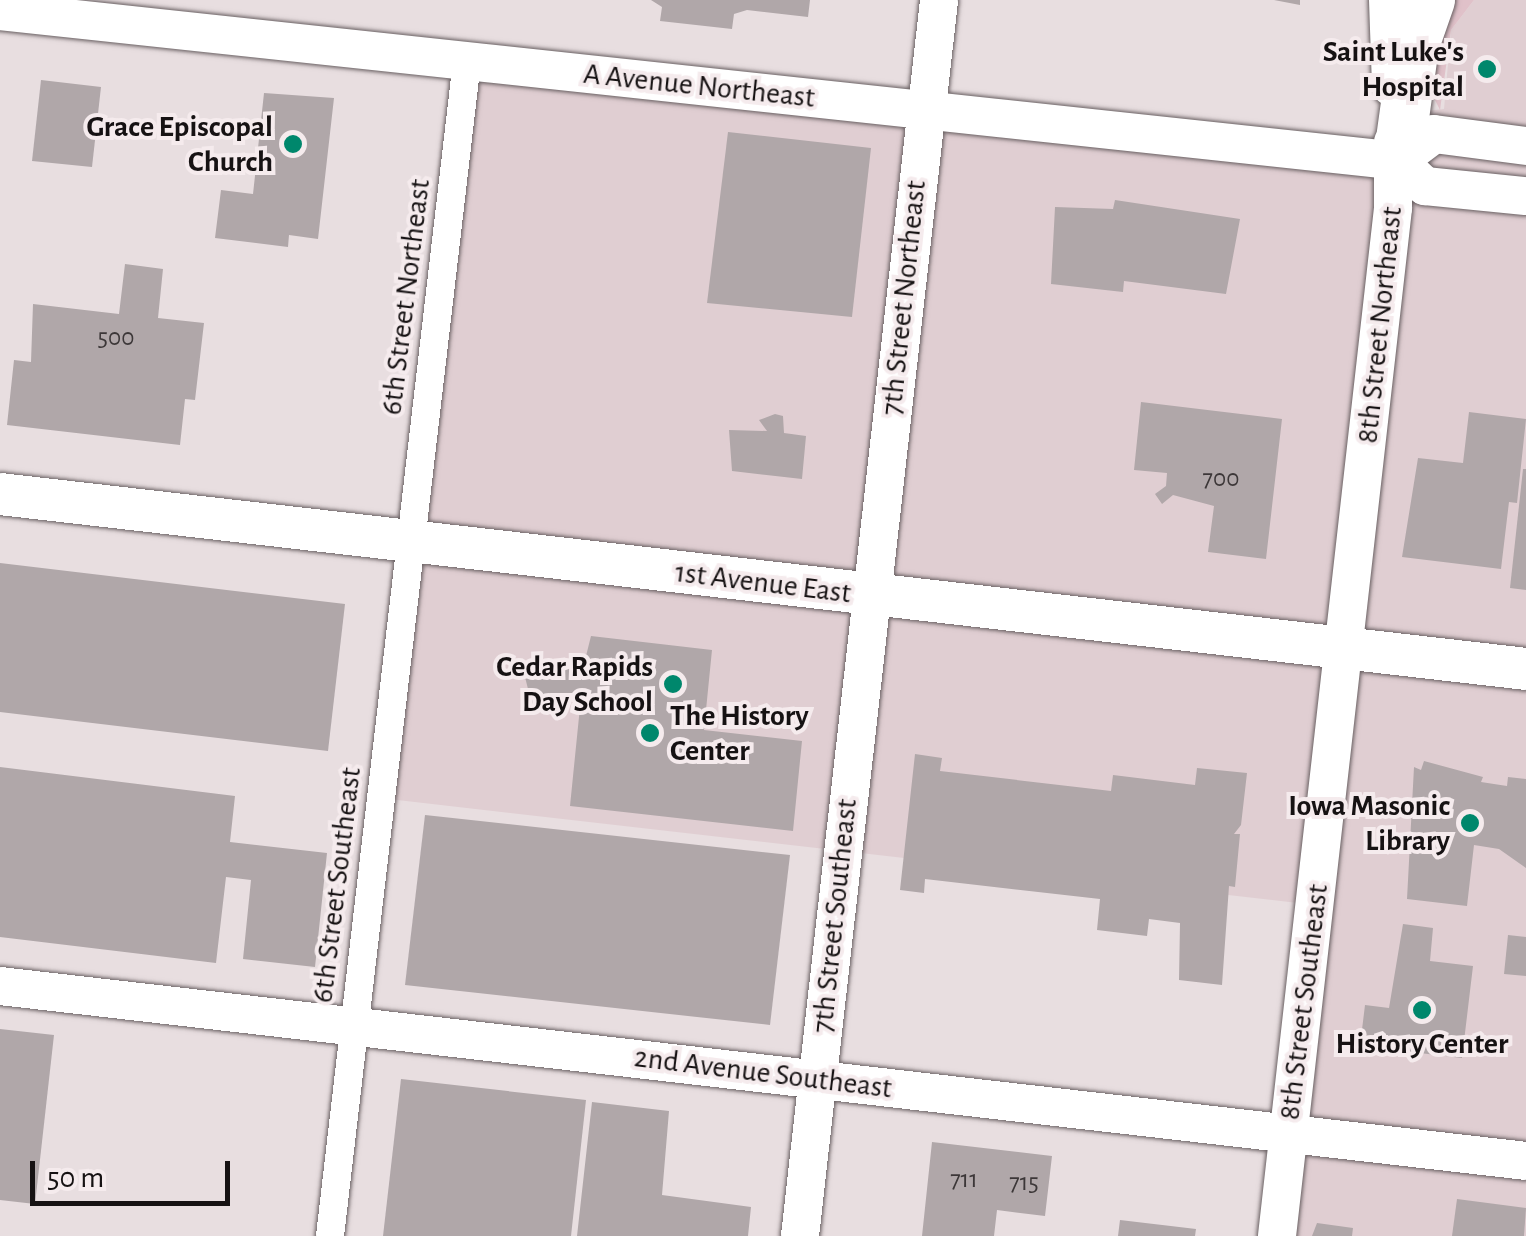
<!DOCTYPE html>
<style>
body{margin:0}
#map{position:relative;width:1526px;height:1236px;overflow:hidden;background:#e8dee0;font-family:"Alegreya Sans",sans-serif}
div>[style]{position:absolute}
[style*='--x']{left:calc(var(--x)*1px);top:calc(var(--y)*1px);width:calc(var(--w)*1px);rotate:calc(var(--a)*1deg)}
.built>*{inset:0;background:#e0ced2}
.green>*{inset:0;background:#e0c1c9}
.building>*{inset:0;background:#b0a7a9}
.roads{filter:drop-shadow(0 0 2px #696062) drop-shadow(0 0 2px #696062)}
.street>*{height:28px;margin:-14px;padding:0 14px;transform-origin:14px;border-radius:14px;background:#fff}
.secondary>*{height:38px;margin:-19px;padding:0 19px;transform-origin:19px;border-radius:19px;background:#fff}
.primary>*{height:42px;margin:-21px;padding:0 21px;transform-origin:21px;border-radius:21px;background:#fff}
.highway>*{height:50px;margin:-25px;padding:0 25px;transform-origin:25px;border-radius:25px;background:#fff}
.dots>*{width:28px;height:28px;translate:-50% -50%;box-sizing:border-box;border:5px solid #f5ebed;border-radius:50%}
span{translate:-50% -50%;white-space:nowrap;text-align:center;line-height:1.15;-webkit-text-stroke:8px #f5ebed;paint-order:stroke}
.number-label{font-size:25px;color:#3c3738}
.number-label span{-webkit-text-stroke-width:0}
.poi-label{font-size:30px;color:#161213;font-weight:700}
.right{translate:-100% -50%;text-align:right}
.left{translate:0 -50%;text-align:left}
.street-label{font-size:30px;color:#161213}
.scale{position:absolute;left:30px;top:1161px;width:200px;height:45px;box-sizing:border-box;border:5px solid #161213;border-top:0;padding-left:12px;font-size:30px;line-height:35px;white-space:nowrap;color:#161213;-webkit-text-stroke:8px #f5ebed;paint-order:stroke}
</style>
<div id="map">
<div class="built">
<div style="clip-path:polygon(1474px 0,1526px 0,1526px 1236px,1274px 1236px,1315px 905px,380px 798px,467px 61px,1397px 161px,1409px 113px,1444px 109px,1451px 30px)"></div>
</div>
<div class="green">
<div style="clip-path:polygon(1447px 0,1474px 0,1451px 30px,1440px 110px,1428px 86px)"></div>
</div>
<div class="building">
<div style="clip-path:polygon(651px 0,810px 0,808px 17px,747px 10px,734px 14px,732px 29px,660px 21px,662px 7px)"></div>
<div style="clip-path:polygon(1274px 0,1300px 0,1300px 5px)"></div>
<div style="clip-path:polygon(41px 80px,101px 87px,92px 167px,32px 161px)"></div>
<div style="clip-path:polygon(264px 93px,334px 98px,318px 239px,289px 235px,288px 247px,215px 238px,221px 190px,253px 194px)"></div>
<div style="clip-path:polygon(728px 132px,871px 148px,852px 317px,707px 303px)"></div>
<div style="clip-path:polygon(1115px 200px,1240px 219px,1226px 294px,1124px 281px,1123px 292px,1051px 284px,1055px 207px,1113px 209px)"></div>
<div style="clip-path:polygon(125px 264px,163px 269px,158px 318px,204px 323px,195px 400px,185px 399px,180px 445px,7px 425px,14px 360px,31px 362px,33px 304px,119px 314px)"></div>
<div style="clip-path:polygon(1141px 402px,1282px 419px,1266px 559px,1208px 552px,1214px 506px,1173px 495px,1162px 504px,1155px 494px,1166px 486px,1167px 473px,1134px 470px)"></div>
<div style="clip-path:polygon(1469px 412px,1526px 419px,1517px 503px,1509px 502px,1501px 569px,1402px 557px,1418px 458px,1463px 463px)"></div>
<div style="clip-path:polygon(775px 414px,783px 416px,784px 433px,806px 436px,802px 479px,732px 471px,729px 430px,767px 431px,759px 420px)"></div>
<div style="clip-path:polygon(1523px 469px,1526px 469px,1526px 590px,1510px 588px)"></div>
<div style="clip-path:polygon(0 563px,345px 604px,328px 751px,0 712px)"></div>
<div style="clip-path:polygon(591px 636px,712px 650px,704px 730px,802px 741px,793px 831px,570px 806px,581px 697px,533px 709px,524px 673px,585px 660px)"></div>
<div style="clip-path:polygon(915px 754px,942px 758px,940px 771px,1111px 791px,1113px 775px,1195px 785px,1197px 768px,1247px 773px,1241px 825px,1234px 834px,1240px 834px,1235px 887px,1229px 886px,1222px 985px,1179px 980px,1180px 923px,1149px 919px,1147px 936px,1097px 930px,1100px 899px,925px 879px,924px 893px,900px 890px)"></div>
<div style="clip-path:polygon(1424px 761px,1483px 777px,1481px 782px,1507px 786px,1508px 777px,1526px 779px,1526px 868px,1499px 849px,1474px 845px,1467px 906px,1407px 899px,1414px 767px,1421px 770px)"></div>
<div style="clip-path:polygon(0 767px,235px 796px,230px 842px,327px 853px,315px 967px,243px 959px,251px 880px,226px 877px,216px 963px,0 937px)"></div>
<div style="clip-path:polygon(425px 815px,790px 855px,770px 1025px,405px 985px)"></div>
<div style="clip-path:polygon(1403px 924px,1433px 928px,1430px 961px,1473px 966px,1462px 1058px,1360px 1046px,1365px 1005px,1389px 1008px)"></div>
<div style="clip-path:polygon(1508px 935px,1526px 937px,1526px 976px,1504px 974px)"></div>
<div style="clip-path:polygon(0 1029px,54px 1035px,35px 1204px,0 1200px)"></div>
<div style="clip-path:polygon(401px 1079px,586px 1100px,571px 1236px,383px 1236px)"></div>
<div style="clip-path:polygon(592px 1102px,669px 1111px,662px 1195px,751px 1207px,748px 1236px,577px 1236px)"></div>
<div style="clip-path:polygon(932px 1142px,1052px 1156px,1045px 1216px,997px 1210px,994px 1236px,922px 1236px)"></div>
<div style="clip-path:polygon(1457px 1199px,1526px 1208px,1524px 1236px,1452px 1236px)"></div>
<div style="clip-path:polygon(1120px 1220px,1196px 1229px,1195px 1236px,1118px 1236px)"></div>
<div style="clip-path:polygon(1317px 1223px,1353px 1228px,1352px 1236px,1312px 1236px)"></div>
</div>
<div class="roads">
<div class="street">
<div style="--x:330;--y:1236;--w:1183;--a:-83.35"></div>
</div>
<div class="secondary">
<div style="--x:1388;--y:0;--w:87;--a:88"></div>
<div style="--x:0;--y:11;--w:1406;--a:6.12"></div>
<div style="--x:1398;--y:161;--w:37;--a:43"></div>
<div style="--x:1425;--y:186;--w:101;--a:5.7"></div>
<div style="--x:1398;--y:161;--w:45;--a:-36.9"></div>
<div style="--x:1434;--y:134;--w:93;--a:7.4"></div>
<div style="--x:0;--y:986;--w:1536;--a:6.54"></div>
<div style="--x:800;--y:1236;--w:1244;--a:-83.58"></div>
<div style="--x:1277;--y:1236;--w:1035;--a:-83.56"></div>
<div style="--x:1393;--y:208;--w:66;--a:-90"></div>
</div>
<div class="primary">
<div style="--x:0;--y:494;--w:1536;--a:6.54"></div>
</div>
<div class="highway">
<div style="--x:1398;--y:161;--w:116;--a:-82.1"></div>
<div style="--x:1414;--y:46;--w:49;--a:-70.8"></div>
</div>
</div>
<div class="dots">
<div style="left:1487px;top:69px;background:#00876c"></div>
<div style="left:293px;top:144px;background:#00876c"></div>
<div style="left:673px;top:684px;background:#00876c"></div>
<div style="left:650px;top:733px;background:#00876c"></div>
<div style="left:1470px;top:823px;background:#00876c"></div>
<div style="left:1422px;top:1010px;background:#00876c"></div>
</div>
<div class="number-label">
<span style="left:116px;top:338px">500</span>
<span style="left:1221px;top:479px">700</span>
<span style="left:964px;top:1180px">711</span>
<span style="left:1024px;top:1183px">715</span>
</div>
<div class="poi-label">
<span class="right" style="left:1464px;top:69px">Saint Luke's<br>Hospital</span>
<span class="right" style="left:273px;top:144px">Grace Episcopal<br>Church</span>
<span class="right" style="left:653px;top:684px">Cedar Rapids<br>Day School</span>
<span class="left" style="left:670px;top:733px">The History<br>Center</span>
<span class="right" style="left:1450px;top:823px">Iowa Masonic<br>Library</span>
<span style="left:1422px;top:1044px">History Center</span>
</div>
<div class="street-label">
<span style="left:699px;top:86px;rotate:6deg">A Avenue Northeast</span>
<span style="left:406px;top:297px;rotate:-83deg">6th Street Northeast</span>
<span style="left:904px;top:298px;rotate:-84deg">7th Street Northeast</span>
<span style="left:1380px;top:325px;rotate:-84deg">8th Street Northeast</span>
<span style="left:763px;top:583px;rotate:7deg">1st Avenue East</span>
<span style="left:337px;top:885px;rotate:-83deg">6th Street Southeast</span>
<span style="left:835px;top:916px;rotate:-84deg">7th Street Southeast</span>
<span style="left:1304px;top:1002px;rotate:-83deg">8th Street Southeast</span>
<span style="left:763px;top:1073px;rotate:7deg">2nd Avenue Southeast</span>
</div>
<div class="scale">50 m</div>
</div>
